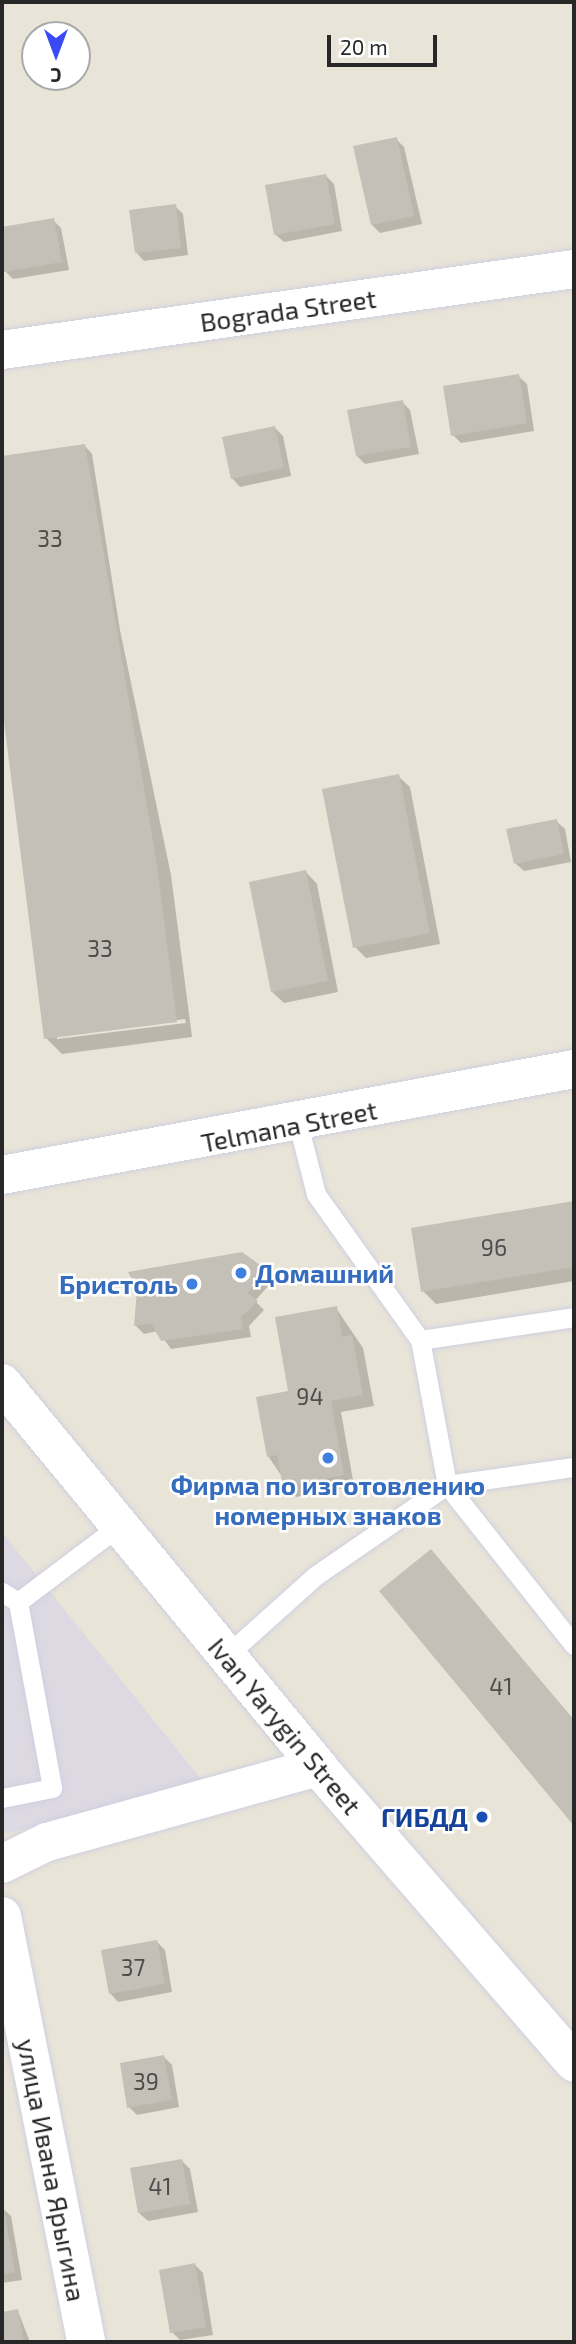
<!DOCTYPE html>
<meta charset="utf-8">
<style>
body{margin:0}
#map{position:relative;width:576px;height:2344px;overflow:hidden;background:#e9e4d8;font-family:"Exo 2",sans-serif}
div>[style]{position:absolute}
[style*='--x']{left:calc(var(--x)*1px);top:calc(var(--y)*1px);width:calc(var(--w)*1px);rotate:calc(var(--a)*1deg)}
.industrial>*{inset:0;background:#dcd9e2}
.shadow>*{inset:0;background:#0003}
.building>*{inset:0;background:#c4c0b8}
.roads{filter:drop-shadow(0 0 2px #cecfe0) drop-shadow(0 0 2px #cecfe0)}
.service>*{height:19px;margin:-9.5px;padding:0 9.5px;transform-origin:9.5px;border-radius:9.5px;background:#fff}
.minor>*{height:38px;margin:-19px;padding:0 19px;transform-origin:19px;border-radius:19px;background:#fff}
.dots>*{width:19px;height:19px;translate:-50% -50%;box-sizing:border-box;border:4px solid #fff;border-radius:50%}
span{translate:-50% -50%;white-space:nowrap;text-align:center;line-height:1.15;-webkit-text-stroke:5px #fff;paint-order:stroke}
.number-label{font-size:23px;color:#4e4d4b}
.number-label span{-webkit-text-stroke-width:0}
.street-label{font-size:26px;color:#272727}
.shop-label{font-size:26px;color:#366cbe;font-weight:700}
.left{translate:0 -50%;text-align:left}
.right{translate:-100% -50%;text-align:right}
.transit-label{font-size:26px;color:#164399;font-weight:700}
.frame{position:absolute;inset:0;border:4px solid #272727;pointer-events:none}
.north{position:absolute;left:21px;top:21px;width:70px;height:70px;box-sizing:border-box;background:#fff;border:2px solid #a9a9a9;border-radius:50%;rotate:180deg;font-size:19px;font-weight:700;line-height:28px;text-align:center;color:#272727}
.north::after{content:'';display:block;margin:auto;width:24px;height:32px;background:#3a4bf5;clip-path:polygon(50% 0,100% 100%,50% 72%,0 100%)}
.scale{position:absolute;left:327px;top:35px;width:110px;height:32px;box-sizing:border-box;border:4px solid #272727;border-top:0;padding-left:9px;font-size:21px;line-height:24px;white-space:nowrap;color:#272727;-webkit-text-stroke:5px #fff;paint-order:stroke}
</style>
<div id="map">
<div class="industrial">
<div style="clip-path:polygon(2px 1532px,208px 1788px,2px 1834px)"></div>
</div>
<div class="shadow">
<div style="clip-path:polygon(396px 139px,404px 147px,422px 224px,380px 233px,372px 225px)"></div>
<div style="clip-path:polygon(326px 176px,334px 184px,342px 231px,284px 242px,275px 234px)"></div>
<div style="clip-path:polygon(175px 206px,183px 214px,188px 255px,144px 261px,136px 252px)"></div>
<div style="clip-path:polygon(53px 220px,61px 228px,69px 270px,13px 279px,5px 271px,2px 229px)"></div>
<div style="clip-path:polygon(518px 376px,527px 384px,534px 431px,461px 443px,453px 435px)"></div>
<div style="clip-path:polygon(402px 402px,410px 410px,419px 454px,365px 464px,357px 456px)"></div>
<div style="clip-path:polygon(275px 428px,283px 436px,291px 476px,240px 487px,232px 478px)"></div>
<div style="clip-path:polygon(evenodd,84px 445px,92px 454px,120px 630px,171px 875px,192px 1037px,62px 1054px,46px 1038px,2px 692px,2px 458px,84px 445px,185px 1019px,186px 1023px,57px 1039px,57px 1036px,185px 1019px)"></div>
<div style="clip-path:polygon(398px 776px,410px 787px,440px 944px,366px 958px,355px 947px)"></div>
<div style="clip-path:polygon(556px 821px,565px 829px,571px 862px,524px 871px,515px 863px)"></div>
<div style="clip-path:polygon(306px 872px,317px 884px,338px 992px,284px 1003px,272px 992px)"></div>
<div style="clip-path:polygon(574px 1203px,574px 1281px,436px 1304px,423px 1291px,413px 1229px)"></div>
<div style="clip-path:polygon(266px 1271px,274px 1279px,255px 1301px,264px 1310px,249px 1326px,251px 1337px,171px 1349px,158px 1331px,144px 1334px,136px 1326px,139px 1289px)"></div>
<div style="clip-path:polygon(336px 1308px,363px 1348px,374px 1406px,341px 1412px,354px 1486px,296px 1497px,268px 1456px,290px 1392px)"></div>
<div style="clip-path:polygon(431px 1551px,574px 1720px,574px 1824px,382px 1592px)"></div>
<div style="clip-path:polygon(157px 1942px,165px 1950px,172px 1992px,118px 2002px,110px 1993px)"></div>
<div style="clip-path:polygon(164px 2057px,172px 2065px,179px 2107px,137px 2115px,129px 2107px)"></div>
<div style="clip-path:polygon(182px 2161px,190px 2169px,198px 2212px,148px 2221px,139px 2213px)"></div>
<div style="clip-path:polygon(2px 2208px,11px 2216px,22px 2280px,2px 2283px)"></div>
<div style="clip-path:polygon(195px 2265px,203px 2273px,213px 2335px,180px 2340px,172px 2332px)"></div>
<div style="clip-path:polygon(18px 2311px,30px 2342px,2px 2342px,2px 2314px)"></div>
</div>
<div class="building">
<div style="clip-path:polygon(397px 137px,414px 216px,371px 225px,353px 146px)"></div>
<div style="clip-path:polygon(326px 174px,335px 224px,274px 235px,265px 185px)"></div>
<div style="clip-path:polygon(176px 204px,181px 248px,135px 253px,129px 210px)"></div>
<div style="clip-path:polygon(54px 218px,62px 262px,3px 272px,2px 227px)"></div>
<div style="clip-path:polygon(519px 374px,527px 423px,451px 436px,443px 386px)"></div>
<div style="clip-path:polygon(403px 400px,411px 447px,356px 456px,347px 410px)"></div>
<div style="clip-path:polygon(275px 426px,284px 468px,231px 479px,222px 437px)"></div>
<div style="clip-path:polygon(85px 444px,156px 858px,177px 1022px,44px 1039px,2px 706px,2px 456px)"></div>
<div style="clip-path:polygon(399px 774px,430px 933px,353px 948px,322px 789px)"></div>
<div style="clip-path:polygon(557px 819px,564px 854px,514px 864px,506px 829px)"></div>
<div style="clip-path:polygon(306px 870px,328px 981px,271px 992px,249px 882px)"></div>
<div style="clip-path:polygon(574px 1201px,574px 1267px,421px 1292px,411px 1228px)"></div>
<div style="clip-path:polygon(242px 1252px,267px 1270px,247px 1293px,258px 1301px,241px 1317px,243px 1329px,161px 1341px,151px 1323px,134px 1326px,137px 1289px,128px 1272px)"></div>
<div style="clip-path:polygon(337px 1306px,342px 1337px,352px 1335px,363px 1395px,331px 1401px,344px 1475px,283px 1487px,277px 1455px,267px 1457px,256px 1397px,288px 1391px,275px 1317px)"></div>
<div style="clip-path:polygon(431px 1549px,574px 1721px,574px 1826px,379px 1591px)"></div>
<div style="clip-path:polygon(157px 1940px,165px 1984px,109px 1994px,101px 1950px)"></div>
<div style="clip-path:polygon(164px 2055px,172px 2100px,127px 2108px,120px 2063px)"></div>
<div style="clip-path:polygon(182px 2159px,190px 2204px,138px 2213px,130px 2168px)"></div>
<div style="clip-path:polygon(3px 2204px,15px 2272px,2px 2274px,2px 2205px)"></div>
<div style="clip-path:polygon(195px 2263px,206px 2327px,170px 2333px,159px 2270px)"></div>
<div style="clip-path:polygon(18px 2309px,24px 2342px,2px 2342px,2px 2312px)"></div>
</div>
<div class="roads">
<div class="service">
<div style="--x:420;--y:1340;--w:156;--a:-8.5"></div>
<div style="--x:447;--y:1485;--w:204;--a:51.6"></div>
<div style="--x:447;--y:1485;--w:128;--a:-8.1"></div>
<div style="--x:2;--y:1592;--w:19;--a:32"></div>
<div style="--x:18;--y:1602;--w:189;--a:79.6"></div>
<div style="--x:52;--y:1788;--w:51;--a:168.7"></div>
<div style="--x:18;--y:1602;--w:126;--a:-37"></div>
<div style="--x:227;--y:1655;--w:118;--a:-41.9"></div>
<div style="--x:315;--y:1576;--w:160;--a:-34.6"></div>
<div style="--x:447;--y:1485;--w:147;--a:-100.5"></div>
<div style="--x:420;--y:1340;--w:179;--a:-125.5"></div>
<div style="--x:316;--y:1194;--w:72;--a:-104.4"></div>
</div>
<div class="minor">
<div style="--x:2;--y:350;--w:578;--a:-8.06"></div>
<div style="--x:2;--y:1175;--w:582;--a:-10.5"></div>
<div style="--x:2;--y:1383;--w:497;--a:50.5"></div>
<div style="--x:318;--y:1767;--w:391;--a:49.1"></div>
<div style="--x:2;--y:1864;--w:50;--a:-26.1"></div>
<div style="--x:47;--y:1842;--w:281;--a:-15.5"></div>
<div style="--x:2;--y:1916;--w:434;--a:78.8"></div>
</div>
</div>
<div class="dots">
<div style="left:241px;top:1273px;background:#3f7fe0"></div>
<div style="left:192px;top:1284px;background:#3f7fe0"></div>
<div style="left:328px;top:1458px;background:#3f7fe0"></div>
<div style="left:482px;top:1817px;background:#1a4fb4"></div>
</div>
<div class="number-label">
<span style="left:50px;top:538px">33</span>
<span style="left:100px;top:948px">33</span>
<span style="left:494px;top:1247px">96</span>
<span style="left:310px;top:1396px">94</span>
<span style="left:501px;top:1686px">41</span>
<span style="left:133px;top:1967px">37</span>
<span style="left:146px;top:2081px">39</span>
<span style="left:160px;top:2186px">41</span>
</div>
<div class="street-label">
<span style="left:288px;top:310px;rotate:-8deg">Bograda Street</span>
<span style="left:289px;top:1126px;rotate:-11deg">Telmana Street</span>
<span style="left:285px;top:1726px;rotate:50deg">Ivan Yarygin Street</span>
<span style="left:52px;top:2170px;rotate:79deg">улица Ивана Ярыгина</span>
</div>
<div class="shop-label">
<span class="left" style="left:255px;top:1273px">Домашний</span>
<span class="right" style="left:178px;top:1284px">Бристоль</span>
<span style="left:328px;top:1500px">Фирма по изготовлению<br>номерных знаков</span>
</div>
<div class="transit-label">
<span class="right" style="left:468px;top:1817px">ГИБДД</span>
</div>
<div class="frame"></div>
<div class="north">С</div>
<div class="scale">20 m</div>
</div>
